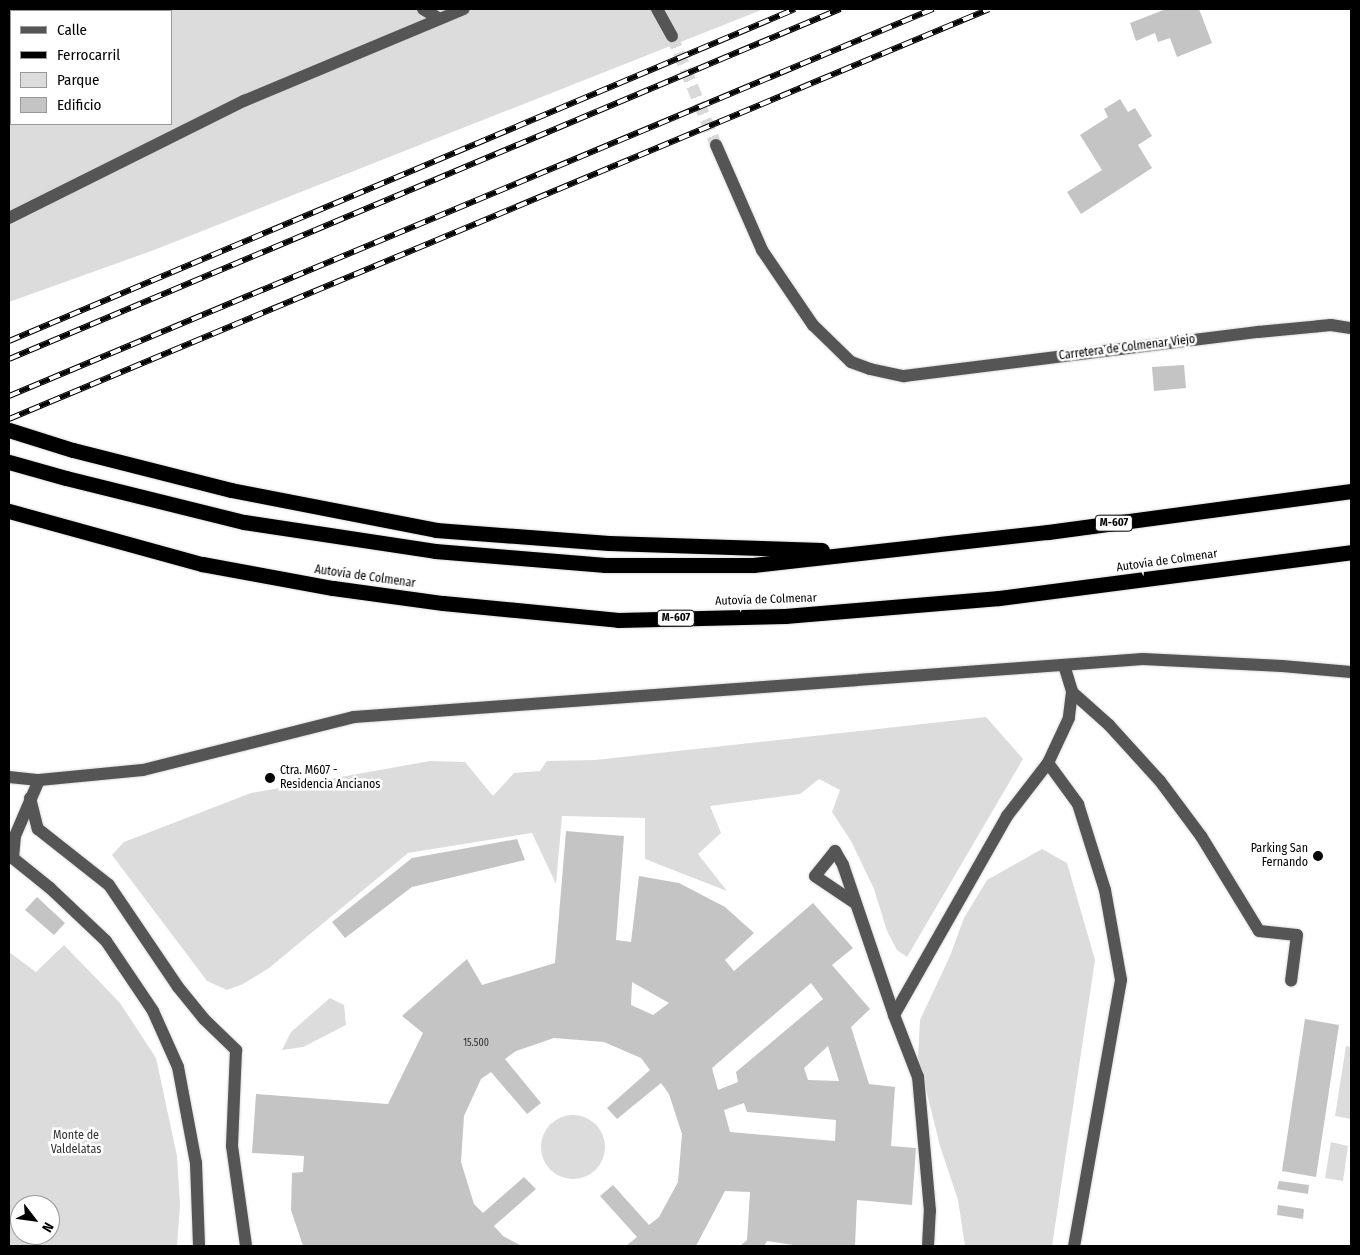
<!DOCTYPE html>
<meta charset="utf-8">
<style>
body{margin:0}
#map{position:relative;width:1360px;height:1255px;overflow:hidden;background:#fff;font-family:"Fira Sans Condensed",sans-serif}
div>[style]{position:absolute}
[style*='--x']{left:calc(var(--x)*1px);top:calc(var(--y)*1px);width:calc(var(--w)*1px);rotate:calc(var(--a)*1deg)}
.green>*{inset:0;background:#dcdcdc}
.round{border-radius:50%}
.building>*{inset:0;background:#c4c4c4}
.minor-tunnel>*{height:12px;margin-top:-6px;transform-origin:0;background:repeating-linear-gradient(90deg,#d9d9d9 0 12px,transparent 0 18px)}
.roads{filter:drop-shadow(0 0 1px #dbdbdb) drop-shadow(0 0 1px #dbdbdb)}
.minor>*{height:12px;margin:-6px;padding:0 6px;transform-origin:6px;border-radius:6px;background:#555}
.highway>*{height:15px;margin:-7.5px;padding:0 7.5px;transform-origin:7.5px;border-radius:7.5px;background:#000}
.rail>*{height:5.5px;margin-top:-2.75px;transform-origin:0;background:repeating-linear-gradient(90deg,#fff 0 11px,#000 0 22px);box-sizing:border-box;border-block:1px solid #000}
.dots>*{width:14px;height:14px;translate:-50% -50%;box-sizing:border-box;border:2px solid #fff;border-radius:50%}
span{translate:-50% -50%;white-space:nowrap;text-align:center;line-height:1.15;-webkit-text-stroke:5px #fff;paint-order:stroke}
.number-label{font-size:10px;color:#313131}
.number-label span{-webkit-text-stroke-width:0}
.shield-label span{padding:1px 4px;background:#fff;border:1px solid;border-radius:4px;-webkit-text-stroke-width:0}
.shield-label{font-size:11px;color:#000;font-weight:700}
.street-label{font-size:12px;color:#000}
.poi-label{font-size:12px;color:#000}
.left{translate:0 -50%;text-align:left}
.right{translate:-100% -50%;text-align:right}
.park-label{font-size:12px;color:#333}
.frame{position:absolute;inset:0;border:10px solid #000;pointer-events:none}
.legend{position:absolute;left:10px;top:10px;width:162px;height:115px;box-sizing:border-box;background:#fff;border:1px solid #999;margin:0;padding:6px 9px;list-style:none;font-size:15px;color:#000}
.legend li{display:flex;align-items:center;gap:10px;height:25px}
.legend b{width:25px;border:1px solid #999}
.north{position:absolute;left:10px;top:1195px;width:50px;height:50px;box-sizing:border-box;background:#fff;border:1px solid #999;border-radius:50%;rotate:120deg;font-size:14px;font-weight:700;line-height:20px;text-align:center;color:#000}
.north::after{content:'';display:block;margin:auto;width:18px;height:22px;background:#000;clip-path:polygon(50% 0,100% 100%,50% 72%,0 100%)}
</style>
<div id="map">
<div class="green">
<div style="clip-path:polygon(evenodd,9px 9px,764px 9px,154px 250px,9px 302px,9px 9px,11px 11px,171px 11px,171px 124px,11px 124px,11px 11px)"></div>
<div style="clip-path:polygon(986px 717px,1023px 759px,907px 957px,897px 950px,887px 931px,874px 889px,851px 841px,832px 812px,840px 790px,819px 779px,800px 794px,710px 806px,721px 833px,698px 854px,727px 891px,645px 859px,645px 818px,562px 816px,556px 884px,532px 833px,408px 853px,269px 968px,243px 984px,227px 990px,207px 981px,112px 855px,124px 842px,251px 793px,430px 761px,465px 762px,493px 796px,514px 773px,540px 771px,547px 761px,595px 760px)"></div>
<div style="clip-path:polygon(1042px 849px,1067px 863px,1095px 960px,1052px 1246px,965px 1246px,958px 1200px,940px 1146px,918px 1057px,920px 1020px,950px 956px,964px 918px,987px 880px)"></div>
<div style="clip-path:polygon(evenodd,64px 945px,120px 1003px,156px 1058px,177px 1156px,180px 1205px,177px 1246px,9px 1246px,9px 952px,36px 972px,64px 945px,20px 1205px,50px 1205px,50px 1235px,20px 1235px,20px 1205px)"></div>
<div style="clip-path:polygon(330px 998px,344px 1005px,346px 1025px,303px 1047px,282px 1050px,291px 1032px)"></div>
<div style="clip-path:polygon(1346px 1046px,1351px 1047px,1351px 1119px,1335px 1116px)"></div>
<div class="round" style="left:541px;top:1115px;width:64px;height:64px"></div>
<div style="clip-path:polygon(1331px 1142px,1348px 1146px,1343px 1181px,1325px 1178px)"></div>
</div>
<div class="building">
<div style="clip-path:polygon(1166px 9px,1199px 9px,1212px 43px,1177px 57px,1170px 38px,1158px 42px,1155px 33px,1136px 41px,1130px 23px)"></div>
<div style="clip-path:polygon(1120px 99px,1128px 112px,1135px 108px,1152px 136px,1138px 145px,1152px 168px,1081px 214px,1067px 192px,1102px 170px,1080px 135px,1108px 117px,1104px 109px)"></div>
<div style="clip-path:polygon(1184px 365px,1186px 388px,1154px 391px,1152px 367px)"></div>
<div style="clip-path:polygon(evenodd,566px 831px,624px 836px,616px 940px,631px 942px,639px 876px,679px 883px,725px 907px,754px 933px,725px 960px,734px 971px,813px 903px,853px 948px,832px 965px,870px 1009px,851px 1027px,869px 1084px,895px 1087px,891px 1146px,916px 1148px,912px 1205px,857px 1200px,855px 1246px,800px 1246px,767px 1241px,764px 1246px,740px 1246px,747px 1240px,750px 1192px,725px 1191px,696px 1246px,626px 1246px,637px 1237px,600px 1196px,613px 1185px,649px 1225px,659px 1217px,678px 1182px,682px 1134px,669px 1094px,661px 1083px,617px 1119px,607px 1108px,650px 1070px,641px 1058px,604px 1042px,554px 1038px,516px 1051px,505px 1059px,541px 1103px,527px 1114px,491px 1072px,481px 1079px,464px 1116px,461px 1162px,474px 1204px,483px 1213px,524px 1177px,536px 1189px,494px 1226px,503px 1236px,522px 1246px,303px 1246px,291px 1210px,292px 1173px,303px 1172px,304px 1156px,252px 1153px,256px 1094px,388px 1104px,423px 1033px,402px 1016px,467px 959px,482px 985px,555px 963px,566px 831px,632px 982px,669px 1003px,653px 1015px,631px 1005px,632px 982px,566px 831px,811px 983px,823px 999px,736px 1072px,738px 1082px,718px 1090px,712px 1068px,811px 983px,566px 831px,828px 1046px,839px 1081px,808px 1080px,804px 1068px,828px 1046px,566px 831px,744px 1103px,747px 1112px,836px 1120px,835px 1141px,730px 1132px,724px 1110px,744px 1103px)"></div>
<div style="clip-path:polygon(517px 839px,525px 860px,412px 887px,345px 938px,332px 922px,412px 858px)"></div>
<div style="clip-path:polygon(37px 897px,65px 923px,54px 935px,25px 910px)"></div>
<div style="clip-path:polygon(1305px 1019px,1339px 1025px,1316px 1177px,1282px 1171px)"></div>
<div style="clip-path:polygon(1279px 1181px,1309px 1185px,1308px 1194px,1277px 1189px)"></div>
<div style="clip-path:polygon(1278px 1205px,1304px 1209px,1303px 1219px,1277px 1215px)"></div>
</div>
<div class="minor-tunnel">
<div style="--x:672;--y:36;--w:118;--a:68"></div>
</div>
<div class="roads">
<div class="minor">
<div style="--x:423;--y:9;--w:17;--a:31"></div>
<div style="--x:657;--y:9;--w:31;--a:61"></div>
<div style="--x:716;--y:145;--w:115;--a:66.3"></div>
<div style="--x:762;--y:250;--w:91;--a:55.8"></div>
<div style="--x:813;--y:325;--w:53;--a:44.2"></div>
<div style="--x:851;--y:362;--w:20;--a:20"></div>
<div style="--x:870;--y:369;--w:35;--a:12"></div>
<div style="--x:904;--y:376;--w:357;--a:-7.1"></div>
<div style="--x:1258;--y:332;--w:73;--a:-5.5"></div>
<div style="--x:1331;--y:325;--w:20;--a:9"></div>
<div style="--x:9;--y:218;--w:263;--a:-26.5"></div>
<div style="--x:244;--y:101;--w:238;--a:-22.7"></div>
<div style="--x:1064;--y:665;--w:28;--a:73"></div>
<div style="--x:1072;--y:692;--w:50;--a:41.7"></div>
<div style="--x:1109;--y:725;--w:76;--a:47.7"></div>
<div style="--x:1160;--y:781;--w:69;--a:53.3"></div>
<div style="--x:1201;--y:836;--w:111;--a:58.6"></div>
<div style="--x:1259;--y:931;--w:38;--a:6"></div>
<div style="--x:1297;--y:935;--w:46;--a:97.4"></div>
<div style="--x:1072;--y:692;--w:26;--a:97"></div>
<div style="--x:1069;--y:718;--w:50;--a:115"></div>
<div style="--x:1048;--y:763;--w:51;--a:53.8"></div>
<div style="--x:1078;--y:804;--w:90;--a:72.6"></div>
<div style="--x:1105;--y:890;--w:91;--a:79.9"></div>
<div style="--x:1121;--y:980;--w:270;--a:100"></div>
<div style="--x:9;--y:777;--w:30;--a:6"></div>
<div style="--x:39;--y:780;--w:104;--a:-5.5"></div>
<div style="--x:143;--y:770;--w:218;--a:-14.1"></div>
<div style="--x:354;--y:717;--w:791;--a:-4.2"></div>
<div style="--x:1143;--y:659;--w:139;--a:2.9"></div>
<div style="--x:1282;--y:666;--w:69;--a:5"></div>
<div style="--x:30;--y:798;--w:32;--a:76"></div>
<div style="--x:38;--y:829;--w:90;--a:38.3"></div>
<div style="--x:109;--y:885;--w:123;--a:55.9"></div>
<div style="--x:178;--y:987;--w:41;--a:50.9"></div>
<div style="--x:204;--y:1019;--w:45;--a:44.1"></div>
<div style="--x:236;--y:1050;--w:96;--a:92.4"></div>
<div style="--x:232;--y:1146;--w:101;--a:82"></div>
<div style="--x:9;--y:855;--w:53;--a:38.8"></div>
<div style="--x:50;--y:888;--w:77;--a:43.4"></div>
<div style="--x:106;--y:941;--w:84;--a:56.1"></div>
<div style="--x:153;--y:1011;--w:61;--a:65.9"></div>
<div style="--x:178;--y:1067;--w:98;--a:79.4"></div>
<div style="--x:196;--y:1163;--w:83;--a:87.9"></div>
<div style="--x:13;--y:858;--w:22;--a:-85"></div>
<div style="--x:15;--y:836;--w:61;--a:-66.8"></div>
<div style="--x:855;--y:903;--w:48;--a:-146"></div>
<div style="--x:815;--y:876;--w:32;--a:-51"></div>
<div style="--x:835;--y:851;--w:16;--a:60"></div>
<div style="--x:843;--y:865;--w:158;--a:71.2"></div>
<div style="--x:928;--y:1246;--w:35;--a:-87"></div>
<div style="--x:930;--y:1211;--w:135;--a:-95.1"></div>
<div style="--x:918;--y:1077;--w:66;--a:-111.2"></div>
<div style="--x:894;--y:1015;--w:229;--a:-60.4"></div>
<div style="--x:1007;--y:816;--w:67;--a:-52.3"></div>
</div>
<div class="highway">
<div style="--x:9;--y:430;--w:67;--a:17.4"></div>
<div style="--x:73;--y:450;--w:163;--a:14.2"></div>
<div style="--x:231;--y:490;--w:209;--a:11"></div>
<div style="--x:436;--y:530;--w:173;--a:4.3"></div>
<div style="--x:609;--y:543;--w:213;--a:1.9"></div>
<div style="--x:9;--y:462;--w:59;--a:15.7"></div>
<div style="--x:66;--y:478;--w:183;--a:13.9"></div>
<div style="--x:244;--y:522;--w:193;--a:8.6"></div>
<div style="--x:435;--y:551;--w:171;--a:4.7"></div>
<div style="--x:605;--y:565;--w:148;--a:0"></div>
<div style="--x:753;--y:565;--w:297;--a:-6.4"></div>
<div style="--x:1048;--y:532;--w:306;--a:-7.7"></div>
<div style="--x:9;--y:511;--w:200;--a:15.4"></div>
<div style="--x:202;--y:564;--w:133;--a:10.4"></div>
<div style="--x:333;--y:588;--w:111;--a:7.8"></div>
<div style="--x:443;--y:603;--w:176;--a:5.5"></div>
<div style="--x:618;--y:620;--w:167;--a:-1.4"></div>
<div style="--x:785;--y:616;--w:215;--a:-4.8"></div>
<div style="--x:999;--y:598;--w:355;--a:-7.4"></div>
</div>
</div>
<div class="rail">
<div style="--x:9;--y:341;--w:853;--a:-22.9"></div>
<div style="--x:9;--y:359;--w:902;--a:-22.84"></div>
<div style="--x:9;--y:396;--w:1002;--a:-22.73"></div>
<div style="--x:9;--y:419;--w:1062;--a:-22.7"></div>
</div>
<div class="dots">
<div style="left:270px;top:778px;background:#000"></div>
<div style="left:1318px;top:856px;background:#000"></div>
</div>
<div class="number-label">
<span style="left:476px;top:1044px">15.500</span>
</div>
<div class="shield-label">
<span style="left:1114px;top:523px">M-607</span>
<span style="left:676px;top:618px">M-607</span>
</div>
<div class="street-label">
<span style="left:1127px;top:348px;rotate:-7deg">Carretera de Colmenar Viejo</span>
<span style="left:1167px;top:561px;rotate:-8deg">Autovía de Colmenar</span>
<span style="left:365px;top:577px;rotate:8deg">Autovía de Colmenar</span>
<span style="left:766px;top:600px;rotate:-2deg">Autovía de Colmenar</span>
</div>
<div class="poi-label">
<span class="left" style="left:280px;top:778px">Ctra. M607 -<br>Residencia Ancianos</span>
<span class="right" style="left:1308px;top:856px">Parking San<br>Fernando</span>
</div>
<div class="park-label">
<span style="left:76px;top:1143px">Monte de<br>Valdelatas</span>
</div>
<div class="frame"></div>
<ul class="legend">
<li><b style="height:6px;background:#555"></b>Calle</li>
<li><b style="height:6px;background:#000"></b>Ferrocarril</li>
<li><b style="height:14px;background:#dcdcdc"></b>Parque</li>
<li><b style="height:14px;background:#c4c4c4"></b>Edificio</li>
</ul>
<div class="north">N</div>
</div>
